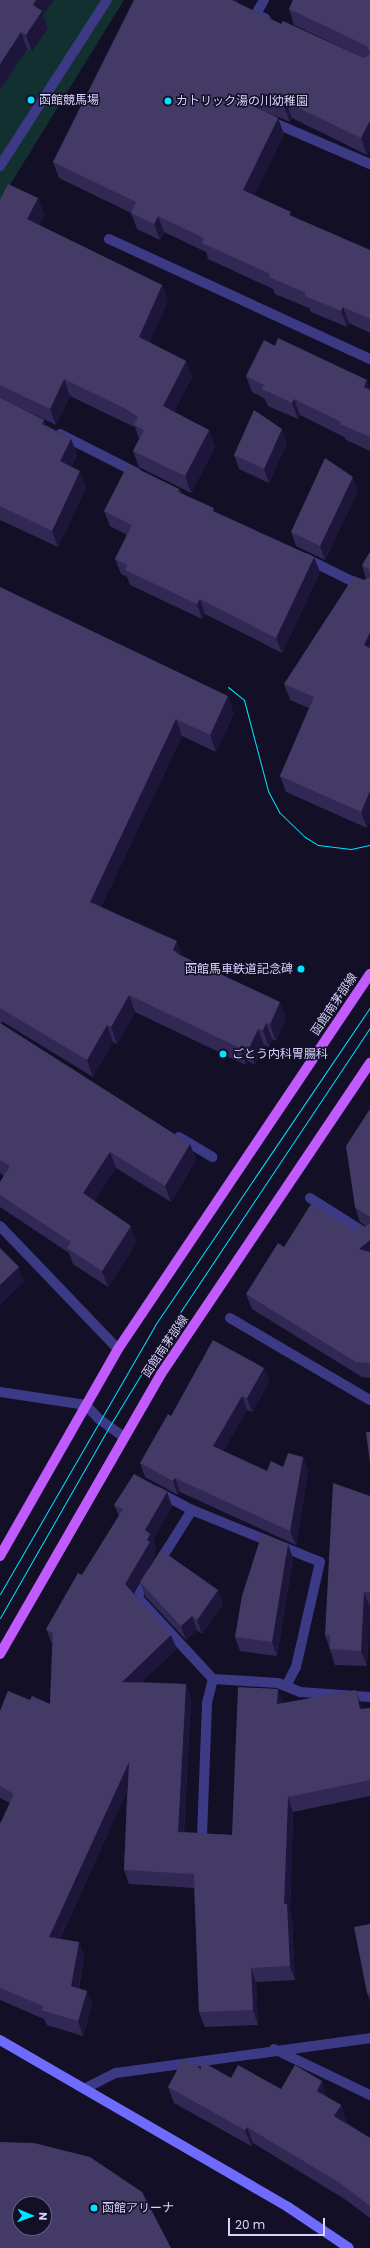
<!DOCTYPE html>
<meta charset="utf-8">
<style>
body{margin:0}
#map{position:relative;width:370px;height:2248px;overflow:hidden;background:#130f26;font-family:Poppins,"Noto Sans JP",sans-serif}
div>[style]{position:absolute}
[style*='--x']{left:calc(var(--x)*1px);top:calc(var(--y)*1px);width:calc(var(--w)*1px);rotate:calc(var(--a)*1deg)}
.green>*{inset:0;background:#12302f}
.lane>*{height:10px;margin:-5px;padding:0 5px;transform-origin:5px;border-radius:5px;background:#3d3a85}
.street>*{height:10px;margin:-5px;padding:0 5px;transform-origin:5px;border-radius:5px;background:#3d3a85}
.secondary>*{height:10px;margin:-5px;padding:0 5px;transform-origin:5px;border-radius:5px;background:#6f6bff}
.primary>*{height:10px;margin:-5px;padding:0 5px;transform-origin:5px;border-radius:5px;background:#c25bff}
.tram>*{height:1px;margin:-0.5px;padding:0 0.5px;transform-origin:0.5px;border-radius:0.5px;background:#00e5ff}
.wall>*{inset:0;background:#312854}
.shaded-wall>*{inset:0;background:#1d163a}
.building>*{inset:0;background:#433a66}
.dots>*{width:11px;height:11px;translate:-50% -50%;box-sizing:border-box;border:2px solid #130f26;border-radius:50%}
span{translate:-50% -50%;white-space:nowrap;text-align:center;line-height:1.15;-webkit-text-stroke:3px #130f26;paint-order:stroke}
.poi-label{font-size:12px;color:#d9d4ff}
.left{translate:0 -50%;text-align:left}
.right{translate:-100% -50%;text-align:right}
.street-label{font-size:12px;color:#d9d4ff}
.north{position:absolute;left:12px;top:2196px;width:40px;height:40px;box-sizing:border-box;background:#130f26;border:1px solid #625e7d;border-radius:50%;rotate:92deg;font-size:11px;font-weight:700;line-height:16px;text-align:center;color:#d9d4ff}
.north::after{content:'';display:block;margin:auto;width:14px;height:18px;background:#00e5ff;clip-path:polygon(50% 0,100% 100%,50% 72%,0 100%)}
.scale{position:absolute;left:228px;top:2218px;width:97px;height:18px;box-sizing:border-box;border:2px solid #d9d4ff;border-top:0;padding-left:5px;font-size:12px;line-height:14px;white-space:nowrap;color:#d9d4ff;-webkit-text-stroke:3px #130f26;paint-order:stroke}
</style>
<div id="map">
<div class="green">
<div style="clip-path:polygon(0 0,124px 0,0 201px)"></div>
</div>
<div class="lane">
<div style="--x:270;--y:121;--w:109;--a:23.3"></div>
<div style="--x:0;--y:166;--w:197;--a:-57.2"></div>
</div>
<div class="street">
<div style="--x:264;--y:0;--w:16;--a:120"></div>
<div style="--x:256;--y:14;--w:11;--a:27"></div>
<div style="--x:109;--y:239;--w:287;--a:24.7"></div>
<div style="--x:60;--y:434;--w:86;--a:26.9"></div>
<div style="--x:305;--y:558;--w:72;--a:26.2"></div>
<div style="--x:179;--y:1137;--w:39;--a:31"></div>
<div style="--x:310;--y:1198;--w:71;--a:32.3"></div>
<div style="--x:0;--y:1226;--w:170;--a:46.2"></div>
<div style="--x:230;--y:1318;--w:162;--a:30.4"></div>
<div style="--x:0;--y:1392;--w:87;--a:8.6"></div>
<div style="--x:86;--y:1405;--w:19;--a:47"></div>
<div style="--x:99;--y:1419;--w:31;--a:36"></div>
<div style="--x:156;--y:1491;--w:41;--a:27.8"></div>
<div style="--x:192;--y:1510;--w:138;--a:22.1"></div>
<div style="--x:320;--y:1562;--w:108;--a:102.9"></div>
<div style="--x:296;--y:1667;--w:19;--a:118"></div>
<div style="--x:158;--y:1564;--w:64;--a:-57.8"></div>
<div style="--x:149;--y:1578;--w:22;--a:122"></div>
<div style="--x:137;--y:1597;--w:112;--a:47.2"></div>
<div style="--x:213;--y:1679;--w:65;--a:3.5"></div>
<div style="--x:278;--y:1683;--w:24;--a:22"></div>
<div style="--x:300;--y:1692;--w:70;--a:4.1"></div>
<div style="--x:202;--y:1835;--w:132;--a:-87.8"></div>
<div style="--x:207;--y:1703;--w:25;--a:-76"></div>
<div style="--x:274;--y:2049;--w:106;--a:25.6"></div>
<div style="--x:84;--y:2089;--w:36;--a:-27"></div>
<div style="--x:116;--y:2073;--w:256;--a:-7.8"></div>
</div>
<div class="secondary">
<div style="--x:0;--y:2040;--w:333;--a:30.1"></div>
<div style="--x:288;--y:2207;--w:73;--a:33.9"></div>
</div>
<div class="primary">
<div style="--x:0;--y:1556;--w:238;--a:-60.3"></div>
<div style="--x:118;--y:1349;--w:452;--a:-56.1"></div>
<div style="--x:0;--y:1654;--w:323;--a:-60.1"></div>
<div style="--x:161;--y:1374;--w:375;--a:-56.1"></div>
</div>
<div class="tram">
<div style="--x:228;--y:687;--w:21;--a:39"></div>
<div style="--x:244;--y:700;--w:94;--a:75.2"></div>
<div style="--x:268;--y:791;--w:24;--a:62"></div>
<div style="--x:279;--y:812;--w:36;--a:44"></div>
<div style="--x:305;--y:837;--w:15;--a:32"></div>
<div style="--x:318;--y:845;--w:33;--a:7"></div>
<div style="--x:351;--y:849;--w:19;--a:-12"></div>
<div style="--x:0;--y:1594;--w:310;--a:-60"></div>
<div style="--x:155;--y:1325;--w:383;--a:-55.9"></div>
<div style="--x:0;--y:1618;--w:220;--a:-60.3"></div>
<div style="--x:109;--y:1427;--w:111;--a:-58.6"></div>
<div style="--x:167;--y:1332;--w:366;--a:-56.3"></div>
</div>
<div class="wall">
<div style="clip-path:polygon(0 0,43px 15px,48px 28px,32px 52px,27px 49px)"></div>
<div style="clip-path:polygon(134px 0,238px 0,237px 3px,281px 24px,364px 58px,294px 25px,289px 9px,370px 0,370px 149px,367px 155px,292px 118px,290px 122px,266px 112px,278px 118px,284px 134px,254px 195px,292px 216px,370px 250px,370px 333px,349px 323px,347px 327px,311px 312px,309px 308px,275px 294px,273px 289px,208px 259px,206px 252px,164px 232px,160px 240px,137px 229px,131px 213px,59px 178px,53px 162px)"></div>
<div style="clip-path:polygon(38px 198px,44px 215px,39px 225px,162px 285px,168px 301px,149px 342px,186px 361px,192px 377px,174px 412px,209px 430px,215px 447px,191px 493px,139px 467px,133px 451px,139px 439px,135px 427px,132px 426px,70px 396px,56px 425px,12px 404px,44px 420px,46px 425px,71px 439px,77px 455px,71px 467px,86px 488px,58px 547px,0 520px,0 200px)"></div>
<div style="clip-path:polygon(275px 346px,370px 389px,370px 451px,346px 440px,344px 437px,300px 415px,298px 419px,268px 406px,265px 399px,252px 392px,246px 376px)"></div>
<div style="clip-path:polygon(287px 443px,269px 483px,239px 469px,234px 455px)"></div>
<div style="clip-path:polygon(179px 489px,181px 493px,320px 572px,282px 653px,205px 614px,202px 619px,130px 585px,127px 577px,121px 574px,115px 559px,127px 535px,110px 526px,104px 511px)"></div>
<div style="clip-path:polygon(358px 491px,325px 560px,296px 546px,291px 532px)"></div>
<div style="clip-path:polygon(370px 552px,367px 828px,286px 792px,280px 776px,309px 708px,290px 700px,284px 684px,364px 580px,366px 579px,362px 565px)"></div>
<div style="clip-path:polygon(0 587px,234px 713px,216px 752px,182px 736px,101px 907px,286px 1018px,276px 1041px,272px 1039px,269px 1047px,264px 1045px,255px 1065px,248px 1061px,246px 1065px,135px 1012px,117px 1044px,113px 1042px,93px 1077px,3px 1022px,0 1023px,190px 1144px,196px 1160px,171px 1202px,116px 1168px,94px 1201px,137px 1242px,108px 1287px,73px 1264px,69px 1253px,0 1207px,0 1182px,4px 1176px,0 1173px)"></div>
<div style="clip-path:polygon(370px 1109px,370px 1378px,362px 1377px,252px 1309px,246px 1294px,284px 1247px,359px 1234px,366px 1226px,360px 1222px,355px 1207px)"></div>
<div style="clip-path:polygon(264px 1368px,269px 1382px,252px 1412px,247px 1410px,223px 1451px,267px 1471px,283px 1467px,303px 1457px,308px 1471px,296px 1545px,180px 1492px,178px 1495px,145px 1477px,140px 1463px,171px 1416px)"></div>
<div style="clip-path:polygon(167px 1492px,172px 1506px,153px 1540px,156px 1548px,153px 1552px,155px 1556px,142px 1580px,218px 1590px,223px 1604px,202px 1634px,197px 1630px,186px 1640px,145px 1596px,140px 1582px,134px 1593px,177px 1649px,141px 1682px,186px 1684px,191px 1699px,184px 1832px,232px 1835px,283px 1703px,361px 1705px,362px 1709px,370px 1708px,370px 1796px,293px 1812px,290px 1911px,292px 1919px,295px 1980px,256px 1982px,258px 2025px,205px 2027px,199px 2012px,194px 1888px,129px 1884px,124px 1870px,127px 1791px,60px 1939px,79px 1942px,84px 1957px,79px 1988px,87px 1991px,92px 2005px,83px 2036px,47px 2025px,44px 2019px,0 2000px,0 1824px,10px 1803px,0 1798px,0 1711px,30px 1700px,50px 1704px,52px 1644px,46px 1629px,82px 1575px,119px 1516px,114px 1505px)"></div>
<div style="clip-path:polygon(370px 1496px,370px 1607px,367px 1666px,335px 1665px,325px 1635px)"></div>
<div style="clip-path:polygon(293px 1558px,277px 1656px,240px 1651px,235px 1637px)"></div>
<div style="clip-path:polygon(370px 1924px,370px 2001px,367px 1993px)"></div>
<div style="clip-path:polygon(201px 2069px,231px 2078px,281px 2089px,328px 2098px,341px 2105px,347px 2122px,346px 2123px,370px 2138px,370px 2218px,346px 2200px,253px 2143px,251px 2146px,174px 2103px,168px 2087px)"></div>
</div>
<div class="shaded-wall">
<div style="clip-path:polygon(36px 0,54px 0,43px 15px,48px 28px,32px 52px,26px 35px,33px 5px)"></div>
<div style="clip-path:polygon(227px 0,238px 0,232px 13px)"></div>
<div style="clip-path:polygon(21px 32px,27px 49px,0 90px,0 64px)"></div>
<div style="clip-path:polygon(255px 96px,260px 113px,253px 106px,252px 100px)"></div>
<div style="clip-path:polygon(286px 102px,292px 118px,290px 122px,284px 106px)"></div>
<div style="clip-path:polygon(278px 118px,284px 134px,249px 206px,243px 190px)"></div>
<div style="clip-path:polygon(369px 122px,370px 124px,370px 149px,367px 155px,361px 138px)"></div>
<div style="clip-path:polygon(38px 198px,44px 215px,33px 236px,27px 219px)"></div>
<div style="clip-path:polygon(158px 216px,164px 232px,160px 240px,154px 224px)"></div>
<div style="clip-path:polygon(162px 285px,168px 301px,145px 353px,139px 337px)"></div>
<div style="clip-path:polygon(343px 307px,349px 323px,347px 327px,341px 311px)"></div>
<div style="clip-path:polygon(186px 361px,192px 377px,169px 422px,163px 406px)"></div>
<div style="clip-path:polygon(64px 379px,70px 396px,56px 425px,50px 409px)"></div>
<div style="clip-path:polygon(367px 380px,370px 389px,370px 402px,364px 387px)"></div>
<div style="clip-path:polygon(294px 399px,300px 415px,298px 419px,292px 403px)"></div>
<div style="clip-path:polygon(44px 420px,50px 437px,42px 424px)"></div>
<div style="clip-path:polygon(282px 429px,287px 443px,269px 483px,264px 469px)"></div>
<div style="clip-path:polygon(209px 430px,215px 447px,191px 493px,185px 476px)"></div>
<div style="clip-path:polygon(71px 439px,77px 455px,66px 477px,60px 461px)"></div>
<div style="clip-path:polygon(80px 471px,86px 488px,58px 547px,52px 531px)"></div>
<div style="clip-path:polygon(353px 477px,358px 491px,325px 560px,320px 546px)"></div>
<div style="clip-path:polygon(314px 557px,320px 572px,282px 653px,276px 638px)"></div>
<div style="clip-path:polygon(200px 599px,205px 614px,202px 619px,197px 604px)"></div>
<div style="clip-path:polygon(370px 632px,370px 662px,364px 645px)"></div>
<div style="clip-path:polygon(228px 696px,234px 713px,216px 752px,210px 735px)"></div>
<div style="clip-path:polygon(176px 719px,182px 736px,96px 918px,90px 902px)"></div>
<div style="clip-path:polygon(370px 791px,370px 821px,367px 828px,361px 812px)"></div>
<div style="clip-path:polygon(177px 941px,183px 958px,173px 950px)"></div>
<div style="clip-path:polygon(129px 995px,135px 1012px,117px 1044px,111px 1027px)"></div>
<div style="clip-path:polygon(280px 1002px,286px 1018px,276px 1041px,270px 1024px)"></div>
<div style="clip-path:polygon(266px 1023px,272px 1039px,269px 1047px,263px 1030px)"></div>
<div style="clip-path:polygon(107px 1025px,113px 1042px,93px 1077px,87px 1060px)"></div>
<div style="clip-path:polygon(258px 1029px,264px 1045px,255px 1065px,249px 1048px)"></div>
<div style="clip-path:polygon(242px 1045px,248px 1061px,246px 1065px,240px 1048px)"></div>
<div style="clip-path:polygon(190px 1144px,196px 1160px,171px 1202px,165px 1186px)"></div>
<div style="clip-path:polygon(110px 1152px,116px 1168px,89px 1210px,83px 1193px)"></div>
<div style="clip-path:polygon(131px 1226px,137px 1242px,108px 1287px,102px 1271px)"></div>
<div style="clip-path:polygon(370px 1240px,370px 1260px,359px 1249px)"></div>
<div style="clip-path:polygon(19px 1267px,24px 1282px,0 1305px,0 1285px)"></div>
<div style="clip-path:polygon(264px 1368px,269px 1382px,252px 1412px,247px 1398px)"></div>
<div style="clip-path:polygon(242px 1396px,247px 1410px,218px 1460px,213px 1446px)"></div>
<div style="clip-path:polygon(303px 1457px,308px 1471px,296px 1545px,290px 1531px)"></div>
<div style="clip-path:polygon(175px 1478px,180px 1492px,178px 1495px,173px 1481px)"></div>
<div style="clip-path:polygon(167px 1492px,172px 1506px,153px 1540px,156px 1548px,153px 1552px,155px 1556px,131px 1599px,125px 1584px,147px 1540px,145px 1530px)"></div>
<div style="clip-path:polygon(288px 1544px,293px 1558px,277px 1656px,272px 1642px)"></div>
<div style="clip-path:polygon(218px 1590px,223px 1604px,202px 1634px,197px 1620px)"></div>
<div style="clip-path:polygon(364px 1592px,370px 1607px,367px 1666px,361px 1651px)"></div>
<div style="clip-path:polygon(192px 1616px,197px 1630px,186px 1640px,181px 1626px)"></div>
<div style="clip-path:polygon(171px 1635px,177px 1649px,127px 1696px,122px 1682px)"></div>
<div style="clip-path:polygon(186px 1684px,191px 1699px,183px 1846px,178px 1832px)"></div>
<div style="clip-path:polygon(278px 1689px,283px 1704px,277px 1704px)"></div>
<div style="clip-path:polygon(356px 1690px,361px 1705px,365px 1724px,360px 1709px)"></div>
<div style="clip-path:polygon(129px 1762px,134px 1777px,54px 1951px,49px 1937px)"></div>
<div style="clip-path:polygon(288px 1797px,293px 1812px,290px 1911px,292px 1919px,295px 1980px,290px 1966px,284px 1904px)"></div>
<div style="clip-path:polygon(79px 1942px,84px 1957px,76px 2000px,71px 1986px)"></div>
<div style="clip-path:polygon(251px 1968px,256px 1982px,258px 2025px,253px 2010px)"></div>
<div style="clip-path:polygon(87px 1991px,92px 2005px,83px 2036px,78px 2021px)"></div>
<div style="clip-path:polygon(322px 2081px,328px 2098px,317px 2091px)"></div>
<div style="clip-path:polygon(341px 2105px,347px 2122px,340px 2133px,334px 2116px)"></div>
<div style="clip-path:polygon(247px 2127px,253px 2143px,251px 2146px,245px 2130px)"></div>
</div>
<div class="building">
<div style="clip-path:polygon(0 0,36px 0,33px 5px,42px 11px,26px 35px,21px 32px,0 64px)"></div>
<div style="clip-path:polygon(134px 0,232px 0,281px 24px,283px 21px,364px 58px,370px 54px,370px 122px,369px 122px,361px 138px,286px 102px,284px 106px,261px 96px,255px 96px,252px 100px,253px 106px,278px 118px,243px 190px,291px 212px,289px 215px,370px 250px,370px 319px,343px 307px,341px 311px,305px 296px,306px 293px,269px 277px,270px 274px,202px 243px,204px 238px,158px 216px,154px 224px,131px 213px,136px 202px,53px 162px)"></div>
<div style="clip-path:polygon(293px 0,370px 0,370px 54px,367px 46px,289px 9px)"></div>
<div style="clip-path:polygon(8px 184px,38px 198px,27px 219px,162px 285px,139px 337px,186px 361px,163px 406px,209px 430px,185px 476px,133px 451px,144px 430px,134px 425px,138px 417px,126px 409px,64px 379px,50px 409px,0 385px,0 200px)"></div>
<div style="clip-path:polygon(278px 338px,367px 380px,364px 387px,370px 390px,370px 437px,340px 424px,341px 422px,294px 399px,292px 403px,262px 389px,264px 385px,246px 376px,264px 340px,275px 346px)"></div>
<div style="clip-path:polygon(0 398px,44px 420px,42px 424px,71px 439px,60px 461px,80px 471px,52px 531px,0 506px)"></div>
<div style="clip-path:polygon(254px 410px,282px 429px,264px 469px,234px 455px)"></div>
<div style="clip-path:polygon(325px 458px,353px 477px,320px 546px,291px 532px)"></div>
<div style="clip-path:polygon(128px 464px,179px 489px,178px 492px,214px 508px,213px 511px,314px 557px,276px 638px,200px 599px,197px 604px,125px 570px,127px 565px,115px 559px,132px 525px,104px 511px)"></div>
<div style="clip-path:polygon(370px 552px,370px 632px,364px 645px,370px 648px,370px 791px,361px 812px,280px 776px,314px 697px,284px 684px,354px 576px,364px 580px,370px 577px,369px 570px,362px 565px)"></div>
<div style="clip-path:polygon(0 587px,228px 696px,210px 735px,176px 719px,90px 902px,177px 941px,173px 950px,180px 955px,280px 1002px,270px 1024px,266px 1023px,263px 1030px,258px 1029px,249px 1048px,242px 1045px,240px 1048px,129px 995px,111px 1027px,107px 1025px,87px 1060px,0 1008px)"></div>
<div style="clip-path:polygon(0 1023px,190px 1144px,165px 1186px,110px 1152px,83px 1193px,131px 1226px,102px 1271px,67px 1248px,71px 1242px,0 1195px,0 1182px,10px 1166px,0 1160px)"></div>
<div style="clip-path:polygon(370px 1109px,370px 1240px,359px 1249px,370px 1252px,370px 1363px,356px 1362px,246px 1294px,278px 1243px,284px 1247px,311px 1204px,359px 1234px,357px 1224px,364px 1227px,370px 1224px,370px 1217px,355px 1207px,346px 1146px)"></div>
<div style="clip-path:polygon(0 1248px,19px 1267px,0 1285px)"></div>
<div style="clip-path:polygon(213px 1340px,264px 1368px,247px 1398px,242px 1396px,213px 1446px,267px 1471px,271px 1461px,283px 1467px,288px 1453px,303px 1457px,290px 1531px,175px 1478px,173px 1481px,140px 1463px,168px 1414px,171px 1416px)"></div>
<div style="clip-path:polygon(366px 1432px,370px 1432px,370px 1463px)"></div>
<div style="clip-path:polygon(134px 1474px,167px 1492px,145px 1530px,150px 1534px,147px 1540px,150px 1542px,125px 1584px,171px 1635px,122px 1682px,186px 1684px,178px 1832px,232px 1835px,238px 1687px,278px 1689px,277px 1704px,356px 1690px,360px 1709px,370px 1708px,370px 1780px,288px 1797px,284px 1904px,287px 1904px,290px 1966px,251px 1968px,253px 2010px,199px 2012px,194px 1874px,124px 1870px,129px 1762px,49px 1937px,79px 1942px,71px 1986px,87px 1991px,78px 2021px,41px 2010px,43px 2006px,0 1988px,0 1824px,14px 1794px,0 1786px,0 1711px,8px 1691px,30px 1700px,32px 1696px,50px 1704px,53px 1633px,46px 1629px,78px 1573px,82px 1575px,123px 1509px,114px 1505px)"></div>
<div style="clip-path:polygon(333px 1483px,370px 1496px,370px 1592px,364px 1592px,361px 1651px,330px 1649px,330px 1635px,325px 1635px)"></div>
<div style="clip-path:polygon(262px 1533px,288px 1544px,272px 1642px,235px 1637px,242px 1596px)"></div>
<div style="clip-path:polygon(161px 1550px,218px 1590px,197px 1620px,192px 1616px,181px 1626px,140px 1582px)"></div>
<div style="clip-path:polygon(370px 1924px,370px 1993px,367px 1993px,354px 1927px)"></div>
<div style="clip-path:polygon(183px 2059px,201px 2069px,201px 2061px,231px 2078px,238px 2065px,281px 2089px,295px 2065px,322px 2081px,317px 2091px,341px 2105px,334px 2116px,370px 2138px,370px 2206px,340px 2183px,247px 2127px,245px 2130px,168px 2087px)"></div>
<div style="clip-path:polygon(evenodd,0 2142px,34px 2143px,90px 2157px,142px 2192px,171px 2248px,0 2248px,0 2142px,20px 2204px,44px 2204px,44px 2228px,20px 2228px,20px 2204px)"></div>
</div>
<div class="dots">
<div style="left:31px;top:100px;background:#00e5ff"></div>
<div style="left:168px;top:101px;background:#00e5ff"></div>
<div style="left:301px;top:969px;background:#00e5ff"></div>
<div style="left:223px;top:1054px;background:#00e5ff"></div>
<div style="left:94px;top:2208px;background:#00e5ff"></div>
</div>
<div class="poi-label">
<span class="left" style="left:39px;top:100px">函館競馬場</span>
<span class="left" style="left:176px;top:101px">カトリック湯の川幼稚園</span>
<span class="right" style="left:293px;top:969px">函館馬車鉄道記念碑</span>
<span class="left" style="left:232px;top:1054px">ごとう内科胃腸科</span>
<span class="left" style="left:102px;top:2208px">函館アリーナ</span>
</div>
<div class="street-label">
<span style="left:334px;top:1004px;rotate:-56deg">函館南茅部線</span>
<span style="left:165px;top:1346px;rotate:-56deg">函館南茅部線</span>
</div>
<div class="north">N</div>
<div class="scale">20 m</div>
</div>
